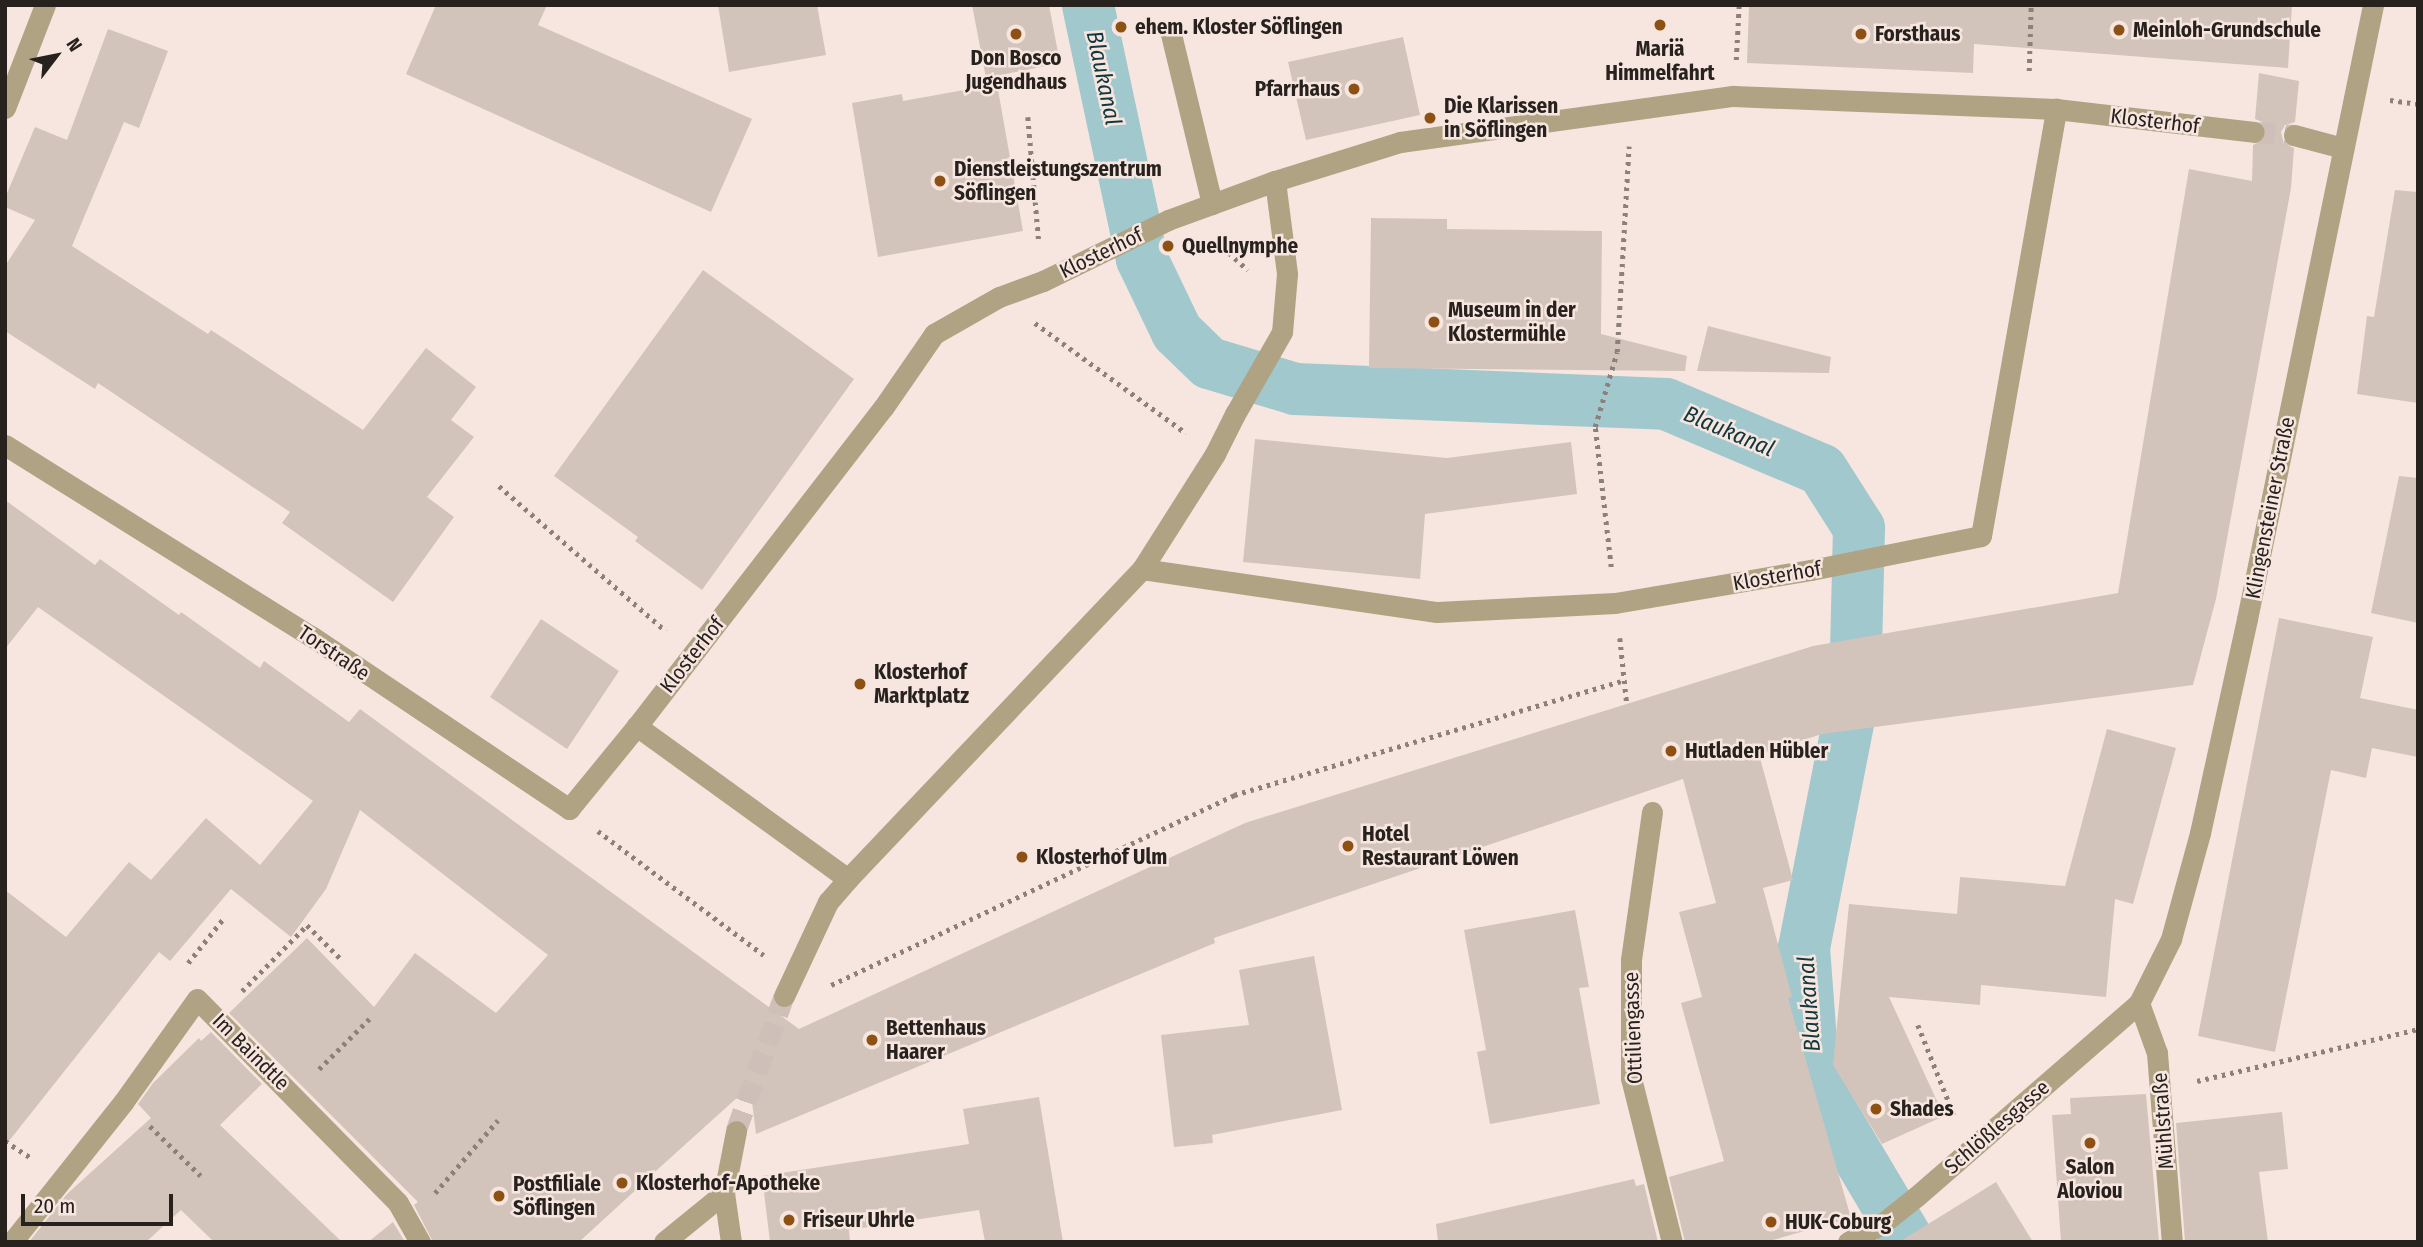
<!DOCTYPE html>
<meta charset="utf-8">
<style>
body{margin:0}
#map{position:relative;width:2423px;height:1247px;overflow:hidden;background:#f7e6df;font-family:"Fira Sans Condensed",sans-serif}
div>[style]{position:absolute}
[style*='--x']{left:calc(var(--x)*1px);top:calc(var(--y)*1px);width:calc(var(--w)*1px);rotate:calc(var(--a)*1deg)}
.canal>*{height:52px;margin:-26px;padding:0 26px;transform-origin:26px;border-radius:26px;background:#a0c8cd}
.building>*{inset:0;background:#d3c4bb}
.street-tunnel>*{height:21px;margin-top:-10.5px;transform-origin:0;background:repeating-linear-gradient(90deg,#cebfb9 0 21px,transparent 0 31px)}
.path>*{height:4.5px;margin-top:-2.25px;transform-origin:0;background:repeating-linear-gradient(90deg,#8c807b 0 3.5px,transparent 0 8.5px)}
.lane>*{height:21px;margin:-10.5px;padding:0 10.5px;transform-origin:10.5px;border-radius:10.5px;background:#afa383}
.street>*{height:21px;margin:-10.5px;padding:0 10.5px;transform-origin:10.5px;border-radius:10.5px;background:#afa383}
.dots>*{width:19px;height:19px;translate:-50% -50%;box-sizing:border-box;border:4px solid #f7e6df;border-radius:50%}
span{translate:-50% -50%;white-space:nowrap;text-align:center;line-height:1.15;-webkit-text-stroke:5px #f7e6df;paint-order:stroke}
.poi-label{font-size:21px;color:#28221f;font-weight:700}
.left{translate:0 -50%;text-align:left}
.right{translate:-100% -50%;text-align:right}
.street-label{font-size:21px;color:#28221f}
.water-label{font-size:23px;color:#11383c;font-style:italic}
.frame{position:absolute;inset:0;border:7px solid #28221f;pointer-events:none}
.north{position:absolute;left:21px;top:21px;width:70px;height:70px;-webkit-text-stroke:5px #f7e6df;paint-order:stroke;rotate:58deg;font-size:19px;font-weight:700;line-height:28px;text-align:center;color:#28221f}
.north::after{content:'';display:block;margin:auto;width:24px;height:32px;background:#28221f;clip-path:polygon(50% 0,100% 100%,50% 72%,0 100%)}
.scale{position:absolute;left:21px;top:1194px;width:152px;height:32px;box-sizing:border-box;border:4px solid #28221f;border-top:0;padding-left:9px;font-size:21px;line-height:24px;white-space:nowrap;color:#28221f;-webkit-text-stroke:5px #f7e6df;paint-order:stroke}
</style>
<div id="map">
<div class="canal">
<div style="--x:1088;--y:5;--w:260;--a:78"></div>
<div style="--x:1142;--y:259;--w:81;--a:64.4"></div>
<div style="--x:1177;--y:332;--w:45;--a:44.1"></div>
<div style="--x:1209;--y:363;--w:90;--a:16.8"></div>
<div style="--x:1295;--y:389;--w:371;--a:2.3"></div>
<div style="--x:1666;--y:404;--w:169;--a:22.9"></div>
<div style="--x:1822;--y:470;--w:69;--a:57.5"></div>
<div style="--x:1859;--y:528;--w:160;--a:91.4"></div>
<div style="--x:1855;--y:688;--w:265;--a:101.1"></div>
<div style="--x:1804;--y:948;--w:134;--a:85.7"></div>
<div style="--x:1814;--y:1082;--w:186;--a:59.3"></div>
</div>
<div class="building">
<div style="clip-path:polygon(436px 5px,547px 5px,538px 25px,752px 119px,711px 212px,406px 74px)"></div>
<div style="clip-path:polygon(718px 5px,817px 5px,826px 55px,729px 72px)"></div>
<div style="clip-path:polygon(972px 5px,1049px 5px,1060px 63px,986px 78px)"></div>
<div style="clip-path:polygon(1749px 5px,2292px 5px,2288px 68px,1974px 44px,1973px 73px,1747px 63px)"></div>
<div style="clip-path:polygon(108px 29px,168px 51px,139px 128px,124px 122px,72px 246px,208px 334px,211px 330px,363px 430px,426px 348px,476px 387px,451px 420px,474px 437px,427px 497px,454px 517px,393px 602px,282px 523px,290px 512px,98px 383px,95px 389px,5px 331px,5px 266px,35px 220px,5px 207px,5px 198px,35px 127px,67px 140px)"></div>
<div style="clip-path:polygon(1403px 37px,1420px 115px,1306px 140px,1288px 62px)"></div>
<div style="clip-path:polygon(2259px 73px,2299px 81px,2295px 122px,2285px 125px,2281px 132px,2284px 144px,2294px 148px,2291px 188px,2216px 599px,2193px 685px,1822px 734px,1759px 754px,1793px 880px,1763px 888px,1792px 997px,1788px 998px,1851px 1218px,1766px 1242px,1685px 1242px,1669px 1177px,1724px 1161px,1681px 1003px,1702px 997px,1679px 912px,1716px 903px,1683px 779px,1214px 938px,1215px 943px,756px 1134px,750px 1086px,647px 1179px,638px 1183px,639px 1187px,579px 1242px,433px 1242px,414px 1205px,418px 1202px,229px 1013px,307px 938px,374px 1007px,415px 953px,496px 1013px,548px 955px,360px 810px,326px 889px,291px 937px,231px 889px,170px 961px,159px 952px,5px 1146px,5px 890px,66px 937px,129px 862px,151px 880px,206px 818px,260px 865px,313px 801px,38px 607px,5px 649px,5px 500px,95px 565px,100px 559px,179px 615px,181px 612px,260px 668px,264px 661px,349px 722px,360px 709px,799px 1029px,1245px 823px,1813px 646px,2118px 593px,2189px 169px,2252px 181px,2253px 145px,2264px 140px,2267px 133px,2262px 122px,2255px 119px)"></div>
<div style="clip-path:polygon(997px 84px,1023px 231px,878px 257px,852px 103px,902px 94px,903px 101px)"></div>
<div style="clip-path:polygon(2395px 190px,2418px 192px,2418px 403px,2357px 394px,2367px 316px,2374px 317px)"></div>
<div style="clip-path:polygon(1371px 218px,1447px 219px,1447px 229px,1602px 231px,1601px 334px,1687px 356px,1685px 371px,1369px 368px)"></div>
<div style="clip-path:polygon(703px 270px,854px 379px,702px 590px,635px 541px,638px 537px,554px 476px)"></div>
<div style="clip-path:polygon(1708px 326px,1831px 357px,1829px 373px,1697px 371px)"></div>
<div style="clip-path:polygon(1255px 439px,1447px 458px,1571px 442px,1577px 494px,1425px 514px,1420px 579px,1243px 562px)"></div>
<div style="clip-path:polygon(2399px 476px,2418px 478px,2418px 623px,2371px 613px)"></div>
<div style="clip-path:polygon(2279px 618px,2373px 637px,2360px 698px,2418px 710px,2418px 757px,2372px 748px,2366px 778px,2331px 770px,2275px 1052px,2198px 1036px)"></div>
<div style="clip-path:polygon(541px 619px,619px 671px,567px 749px,490px 697px)"></div>
<div style="clip-path:polygon(2107px 729px,2176px 748px,2133px 904px,2115px 899px,2106px 997px,1981px 985px,1980px 1005px,1889px 997px,1944px 1116px,1882px 1144px,1833px 1065px,1849px 904px,1957px 914px,1960px 877px,2065px 886px)"></div>
<div style="clip-path:polygon(1575px 910px,1589px 987px,1579px 988px,1600px 1104px,1490px 1124px,1477px 1052px,1486px 1050px,1464px 930px)"></div>
<div style="clip-path:polygon(1314px 956px,1342px 1110px,1212px 1135px,1213px 1143px,1174px 1147px,1161px 1035px,1249px 1025px,1239px 970px)"></div>
<div style="clip-path:polygon(211px 1032px,262px 1084px,220px 1125px,342px 1242px,214px 1242px,181px 1210px,146px 1242px,29px 1242px,67px 1194px,151px 1118px,138px 1104px,153px 1083px,199px 1038px,201px 1041px)"></div>
<div style="clip-path:polygon(2146px 1094px,2159px 1242px,2061px 1242px,2052px 1115px,2071px 1114px,2070px 1098px)"></div>
<div style="clip-path:polygon(1039px 1097px,1063px 1242px,985px 1242px,979px 1210px,849px 1230px,850px 1242px,770px 1242px,762px 1176px,969px 1144px,963px 1109px)"></div>
<div style="clip-path:polygon(2282px 1112px,2288px 1169px,2259px 1172px,2268px 1242px,2185px 1242px,2176px 1123px)"></div>
<div style="clip-path:polygon(1634px 1179px,1636px 1186px,1644px 1184px,1658px 1242px,1438px 1242px,1436px 1224px)"></div>
<div style="clip-path:polygon(1996px 1182px,2033px 1242px,1899px 1242px)"></div>
<div style="clip-path:polygon(393px 1222px,405px 1242px,368px 1242px)"></div>
</div>
<div class="street-tunnel">
<div style="--x:2254;--y:132;--w:40;--a:4.3"></div>
<div style="--x:736;--y:1131;--w:143;--a:-70.4"></div>
</div>
<div class="path">
<div style="--x:1736;--y:60;--w:55;--a:-86.9"></div>
<div style="--x:2029;--y:71;--w:66;--a:-88.3"></div>
<div style="--x:2390;--y:100;--w:28;--a:8"></div>
<div style="--x:1028;--y:117;--w:125;--a:85"></div>
<div style="--x:1216;--y:241;--w:43;--a:42.2"></div>
<div style="--x:1035;--y:323;--w:187;--a:36.1"></div>
<div style="--x:499;--y:486;--w:221;--a:41"></div>
<div style="--x:1611;--y:567;--w:141;--a:-96.5"></div>
<div style="--x:1595;--y:427;--w:78;--a:-73.7"></div>
<div style="--x:1617;--y:352;--w:206;--a:-86.7"></div>
<div style="--x:1620;--y:638;--w:67;--a:84"></div>
<div style="--x:598;--y:831;--w:207;--a:36.8"></div>
<div style="--x:188;--y:963;--w:56;--a:-51.5"></div>
<div style="--x:831;--y:985;--w:446;--a:-25.2"></div>
<div style="--x:1234;--y:795;--w:408;--a:-16.4"></div>
<div style="--x:242;--y:991;--w:93;--a:-45.4"></div>
<div style="--x:307;--y:925;--w:51;--a:45"></div>
<div style="--x:1918;--y:1025;--w:97;--a:68.2"></div>
<div style="--x:319;--y:1069;--w:71;--a:-45"></div>
<div style="--x:2197;--y:1081;--w:227;--a:-13.2"></div>
<div style="--x:150;--y:1126;--w:71;--a:44.4"></div>
<div style="--x:5;--y:1141;--w:33;--a:33"></div>
<div style="--x:435;--y:1193;--w:96;--a:-49.2"></div>
</div>
<div class="lane">
<div style="--x:12;--y:1242;--w:180;--a:-51.5"></div>
<div style="--x:124;--y:1101;--w:125;--a:-54.4"></div>
<div style="--x:197;--y:999;--w:286;--a:45.4"></div>
<div style="--x:398;--y:1203;--w:45;--a:60.6"></div>
</div>
<div class="street">
<div style="--x:1170;--y:30;--w:179;--a:76.4"></div>
<div style="--x:5;--y:108;--w:110;--a:-68.8"></div>
<div style="--x:2294;--y:135;--w:51;--a:14.9"></div>
<div style="--x:1275;--y:181;--w:94;--a:82.6"></div>
<div style="--x:1287;--y:274;--w:58;--a:94.9"></div>
<div style="--x:1282;--y:332;--w:95;--a:119.8"></div>
<div style="--x:1235;--y:414;--w:45;--a:116.6"></div>
<div style="--x:1215;--y:454;--w:136;--a:122.4"></div>
<div style="--x:1142;--y:569;--w:427;--a:133.5"></div>
<div style="--x:848;--y:879;--w:261;--a:-144.1"></div>
<div style="--x:637;--y:726;--w:402;--a:-52.3"></div>
<div style="--x:883;--y:408;--w:90;--a:-55.4"></div>
<div style="--x:934;--y:334;--w:75;--a:-29.6"></div>
<div style="--x:999;--y:297;--w:47;--a:-20"></div>
<div style="--x:1043;--y:281;--w:139;--a:-26"></div>
<div style="--x:1168;--y:220;--w:47;--a:-20"></div>
<div style="--x:1212;--y:204;--w:67;--a:-20.1"></div>
<div style="--x:1275;--y:181;--w:131;--a:-17.3"></div>
<div style="--x:1400;--y:142;--w:336;--a:-7.9"></div>
<div style="--x:1733;--y:96;--w:323;--a:2.3"></div>
<div style="--x:2056;--y:109;--w:199;--a:6.6"></div>
<div style="--x:5;--y:445;--w:361;--a:32"></div>
<div style="--x:311;--y:636;--w:311;--a:33.8"></div>
<div style="--x:569;--y:809;--w:107;--a:-50.7"></div>
<div style="--x:1142;--y:569;--w:298;--a:8.3"></div>
<div style="--x:1437;--y:612;--w:178;--a:-2.9"></div>
<div style="--x:1615;--y:603;--w:199;--a:-9.6"></div>
<div style="--x:1811;--y:570;--w:173;--a:-11.3"></div>
<div style="--x:1981;--y:536;--w:434;--a:-80"></div>
<div style="--x:1652;--y:812;--w:148;--a:98.1"></div>
<div style="--x:1631;--y:959;--w:119;--a:90"></div>
<div style="--x:1631;--y:1078;--w:169;--a:76"></div>
<div style="--x:784;--y:996;--w:104;--a:-64.9"></div>
<div style="--x:828;--y:902;--w:30;--a:-49"></div>
<div style="--x:2139;--y:1003;--w:53;--a:70.2"></div>
<div style="--x:2157;--y:1053;--w:190;--a:85.5"></div>
<div style="--x:664;--y:1242;--w:77;--a:-39.2"></div>
<div style="--x:731;--y:1242;--w:49;--a:-98.1"></div>
<div style="--x:724;--y:1193;--w:63;--a:-79"></div>
<div style="--x:1848;--y:1242;--w:40;--a:-28"></div>
<div style="--x:1883;--y:1223;--w:43;--a:-38.5"></div>
<div style="--x:1917;--y:1196;--w:294;--a:-41"></div>
<div style="--x:2139;--y:1003;--w:72;--a:-63.4"></div>
<div style="--x:2171;--y:939;--w:110;--a:-74.7"></div>
<div style="--x:2200;--y:833;--w:219;--a:-77.6"></div>
<div style="--x:2247;--y:619;--w:627;--a:-78.4"></div>
</div>
<div class="dots">
<div style="left:1660px;top:25px;background:#8e5114"></div>
<div style="left:1121px;top:27px;background:#8e5114"></div>
<div style="left:2119px;top:30px;background:#8e5114"></div>
<div style="left:1016px;top:34px;background:#8e5114"></div>
<div style="left:1861px;top:34px;background:#8e5114"></div>
<div style="left:1354px;top:89px;background:#8e5114"></div>
<div style="left:1430px;top:118px;background:#8e5114"></div>
<div style="left:940px;top:181px;background:#8e5114"></div>
<div style="left:1168px;top:246px;background:#8e5114"></div>
<div style="left:1434px;top:322px;background:#8e5114"></div>
<div style="left:860px;top:684px;background:#8e5114"></div>
<div style="left:1671px;top:751px;background:#8e5114"></div>
<div style="left:1348px;top:846px;background:#8e5114"></div>
<div style="left:1022px;top:857px;background:#8e5114"></div>
<div style="left:872px;top:1040px;background:#8e5114"></div>
<div style="left:1876px;top:1109px;background:#8e5114"></div>
<div style="left:2090px;top:1143px;background:#8e5114"></div>
<div style="left:622px;top:1183px;background:#8e5114"></div>
<div style="left:499px;top:1196px;background:#8e5114"></div>
<div style="left:789px;top:1220px;background:#8e5114"></div>
<div style="left:1771px;top:1222px;background:#8e5114"></div>
</div>
<div class="poi-label">
<span class="left" style="left:1135px;top:27px">ehem. Kloster Söflingen</span>
<span class="left" style="left:2133px;top:30px">Meinloh-Grundschule</span>
<span class="left" style="left:1875px;top:34px">Forsthaus</span>
<span style="left:1660px;top:61px">Mariä<br>Himmelfahrt</span>
<span style="left:1016px;top:70px">Don Bosco<br>Jugendhaus</span>
<span class="right" style="left:1340px;top:89px">Pfarrhaus</span>
<span class="left" style="left:1444px;top:118px">Die Klarissen<br>in Söflingen</span>
<span class="left" style="left:954px;top:181px">Dienstleistungszentrum<br>Söflingen</span>
<span class="left" style="left:1182px;top:246px">Quellnymphe</span>
<span class="left" style="left:1448px;top:322px">Museum in der<br>Klostermühle</span>
<span class="left" style="left:874px;top:684px">Klosterhof<br>Marktplatz</span>
<span class="left" style="left:1685px;top:751px">Hutladen Hübler</span>
<span class="left" style="left:1362px;top:846px">Hotel<br>Restaurant Löwen</span>
<span class="left" style="left:1036px;top:857px">Klosterhof Ulm</span>
<span class="left" style="left:886px;top:1040px">Bettenhaus<br>Haarer</span>
<span class="left" style="left:1890px;top:1109px">Shades</span>
<span style="left:2090px;top:1179px">Salon<br>Aloviou</span>
<span class="left" style="left:636px;top:1183px">Klosterhof-Apotheke</span>
<span class="left" style="left:513px;top:1196px">Postfiliale<br>Söflingen</span>
<span class="left" style="left:803px;top:1220px">Friseur Uhrle</span>
<span class="left" style="left:1785px;top:1222px">HUK-Coburg</span>
</div>
<div class="street-label">
<span style="left:2155px;top:121px;rotate:7deg">Klosterhof</span>
<span style="left:1101px;top:253px;rotate:-26deg">Klosterhof</span>
<span style="left:2270px;top:508px;rotate:-79deg">Klingensteiner Straße</span>
<span style="left:1777px;top:576px;rotate:-10deg">Klosterhof</span>
<span style="left:334px;top:653px;rotate:34deg">Torstraße</span>
<span style="left:692px;top:655px;rotate:-52deg">Klosterhof</span>
<span style="left:1633px;top:1028px;rotate:-92deg">Ottiliengasse</span>
<span style="left:251px;top:1052px;rotate:45deg">Im Baindtle</span>
<span style="left:2163px;top:1121px;rotate:-94deg">Mühlstraße</span>
<span style="left:1997px;top:1127px;rotate:-41deg">Schlößlesgasse</span>
</div>
<div class="water-label">
<span style="left:1104px;top:78px;rotate:78deg">Blaukanal</span>
<span style="left:1729px;top:431px;rotate:23deg">Blaukanal</span>
<span style="left:1809px;top:1004px;rotate:-94deg">Blaukanal</span>
</div>
<div class="frame"></div>
<div class="north">N</div>
<div class="scale">20 m</div>
</div>
